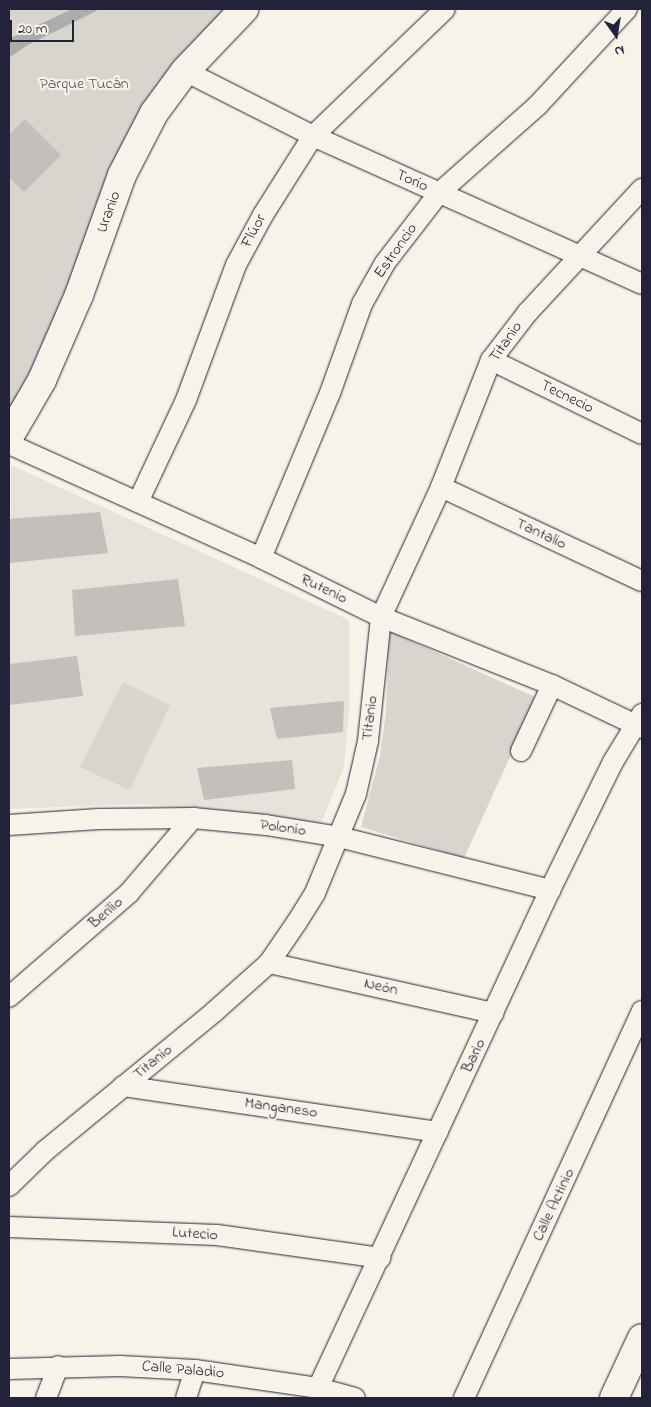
<!DOCTYPE html>
<meta charset="utf-8">
<style>
body{margin:0}
#map{position:relative;width:651px;height:1407px;overflow:hidden;background:#f7f3e8;font-family:"Indie Flower",sans-serif}
div>[style]{position:absolute}
[style*='--x']{left:calc(var(--x)*1px);top:calc(var(--y)*1px);width:calc(var(--w)*1px);rotate:calc(var(--a)*1deg)}
.built>*{inset:0;background:#e7e3db}
.green>*{inset:0;background:#d8d5cf}
.water>*{inset:0;background:#aeabad}
.building>*{inset:0;background:#c2bfbd}
.roads{filter:drop-shadow(0 0 1px #22223b) drop-shadow(0 0 1px #22223b)}
.street>*{height:20px;margin:-10px;padding:0 10px;transform-origin:10px;border-radius:10px;background:#f7f3e8}
.secondary>*{height:28px;margin:-14px;padding:0 14px;transform-origin:14px;border-radius:14px;background:#f7f3e8}
span{translate:-50% -50%;white-space:nowrap;text-align:center;line-height:1.15;-webkit-text-stroke:4.5px #f7f3e8;paint-order:stroke}
.park-label{font-size:16px;color:#504f60}
.street-label{font-size:16px;color:#22223b}
.frame{position:absolute;inset:0;border:10px solid #22223b;pointer-events:none}
.north{position:absolute;left:591px;top:10px;width:50px;height:50px;-webkit-text-stroke:4px #f7f3e8;paint-order:stroke;rotate:167deg;font-size:14px;font-weight:700;line-height:20px;text-align:center;color:#22223b}
.north::after{content:'';display:block;margin:auto;width:18px;height:22px;background:#22223b;clip-path:polygon(50% 0,100% 100%,50% 72%,0 100%)}
.scale{position:absolute;left:10px;top:20px;width:64px;height:22px;box-sizing:border-box;border:2px solid #22223b;border-top:0;padding-left:6px;font-size:15px;line-height:18px;white-space:nowrap;color:#22223b;-webkit-text-stroke:4px #f7f3e8;paint-order:stroke}
</style>
<div id="map">
<div class="built">
<div style="clip-path:polygon(11px 465px,349px 620px,349px 710px,344px 767px,321px 823px,143px 804px,9px 809px)"></div>
</div>
<div class="green">
<div style="clip-path:polygon(9px 9px,244px 9px,185px 71px,9px 437px)"></div>
<div style="clip-path:polygon(389px 631px,537px 698px,464px 858px,361px 827px,380px 756px,386px 712px)"></div>
<div style="clip-path:polygon(123px 682px,170px 705px,130px 790px,80px 767px)"></div>
</div>
<div class="water">
<div style="clip-path:polygon(72px 9px,100px 9px,26px 46px,9px 58px,9px 39px)"></div>
</div>
<div class="building">
<div style="clip-path:polygon(25px 119px,61px 155px,24px 192px,9px 177px,9px 135px)"></div>
<div style="clip-path:polygon(100px 512px,108px 553px,9px 563px,9px 519px)"></div>
<div style="clip-path:polygon(178px 579px,185px 626px,75px 636px,72px 590px)"></div>
<div style="clip-path:polygon(77px 656px,83px 696px,9px 705px,9px 664px)"></div>
<div style="clip-path:polygon(344px 701px,343px 732px,277px 739px,270px 708px)"></div>
<div style="clip-path:polygon(292px 760px,295px 789px,204px 800px,197px 768px)"></div>
</div>
<div class="roads">
<div class="street">
<div style="--x:185;--y:71;--w:144;--a:26.9"></div>
<div style="--x:313;--y:136;--w:361;--a:24.2"></div>
<div style="--x:491;--y:360;--w:168;--a:26.1"></div>
<div style="--x:9;--y:444;--w:277;--a:24.3"></div>
<div style="--x:261;--y:558;--w:134;--a:26.2"></div>
<div style="--x:381;--y:617;--w:184;--a:21.7"></div>
<div style="--x:552;--y:685;--w:100;--a:25.5"></div>
<div style="--x:441;--y:487;--w:222;--a:25.1"></div>
<div style="--x:138;--y:502;--w:113;--a:-64.8"></div>
<div style="--x:186;--y:400;--w:144;--a:-69.7"></div>
<div style="--x:236;--y:265;--w:57;--a:-61.6"></div>
<div style="--x:263;--y:215;--w:93;--a:-57.7"></div>
<div style="--x:313;--y:136;--w:183;--a:-43.9"></div>
<div style="--x:261;--y:558;--w:179;--a:-67.3"></div>
<div style="--x:330;--y:393;--w:95;--a:-70.2"></div>
<div style="--x:362;--y:304;--w:47;--a:-60.7"></div>
<div style="--x:385;--y:263;--w:88;--a:-52.4"></div>
<div style="--x:439;--y:193;--w:132;--a:-41.6"></div>
<div style="--x:538;--y:105;--w:131;--a:-47.2"></div>
<div style="--x:521;--y:751;--w:73;--a:-64.8"></div>
<div style="--x:9;--y:825;--w:90;--a:-3.8"></div>
<div style="--x:99;--y:819;--w:94;--a:-0.6"></div>
<div style="--x:193;--y:818;--w:73;--a:5.5"></div>
<div style="--x:266;--y:825;--w:74;--a:9.3"></div>
<div style="--x:339;--y:837;--w:218;--a:14.1"></div>
<div style="--x:269;--y:963;--w:230;--a:12.6"></div>
<div style="--x:9;--y:997;--w:159;--a:-40.9"></div>
<div style="--x:129;--y:893;--w:99;--a:-49.5"></div>
<div style="--x:123;--y:1086;--w:318;--a:8.3"></div>
<div style="--x:9;--y:1186;--w:50;--a:-44.2"></div>
<div style="--x:45;--y:1151;--w:219;--a:-39.4"></div>
<div style="--x:214;--y:1012;--w:74;--a:-41.7"></div>
<div style="--x:269;--y:963;--w:50;--a:-55.7"></div>
<div style="--x:297;--y:922;--w:34;--a:-58"></div>
<div style="--x:315;--y:893;--w:107;--a:-67.5"></div>
<div style="--x:356;--y:794;--w:54;--a:-77.2"></div>
<div style="--x:368;--y:741;--w:125;--a:-84"></div>
<div style="--x:381;--y:617;--w:143;--a:-65.2"></div>
<div style="--x:441;--y:487;--w:136;--a:-68.5"></div>
<div style="--x:491;--y:360;--w:61;--a:-52.4"></div>
<div style="--x:528;--y:312;--w:168;--a:-47.2"></div>
<div style="--x:9;--y:1227;--w:208;--a:2.2"></div>
<div style="--x:217;--y:1235;--w:165;--a:8"></div>
<div style="--x:9;--y:1369;--w:111;--a:-1.5"></div>
<div style="--x:120;--y:1366;--w:75;--a:3.1"></div>
<div style="--x:195;--y:1370;--w:124;--a:8.3"></div>
<div style="--x:318;--y:1388;--w:38;--a:15"></div>
<div style="--x:318;--y:1388;--w:549;--a:-65.02"></div>
<div style="--x:550;--y:890;--w:143;--a:-63.8"></div>
<div style="--x:613;--y:762;--w:56;--a:-58.9"></div>
<div style="--x:46;--y:1398;--w:34;--a:-69"></div>
<div style="--x:186;--y:1398;--w:29;--a:-72"></div>
<div style="--x:464;--y:1398;--w:426;--a:-65.3"></div>
</div>
<div class="secondary">
<div style="--x:9;--y:437;--w:66;--a:-59.9"></div>
<div style="--x:42;--y:380;--w:93;--a:-66.5"></div>
<div style="--x:79;--y:295;--w:127;--a:-70.3"></div>
<div style="--x:122;--y:175;--w:70;--a:-62.7"></div>
<div style="--x:154;--y:113;--w:52;--a:-53.6"></div>
<div style="--x:185;--y:71;--w:86;--a:-46.4"></div>
<div style="--x:614;--y:1398;--w:66;--a:-65"></div>
</div>
</div>
<div class="park-label">
<span style="left:84px;top:84px">Parque Tucán</span>
</div>
<div class="street-label">
<span style="left:412px;top:181px;rotate:24deg">Torio</span>
<span style="left:109px;top:212px;rotate:-70deg">Uranio</span>
<span style="left:254px;top:231px;rotate:-62deg">Flúor</span>
<span style="left:396px;top:251px;rotate:-55deg">Estroncio</span>
<span style="left:506px;top:342px;rotate:-55deg">Titanio</span>
<span style="left:567px;top:397px;rotate:26deg">Tecnecio</span>
<span style="left:541px;top:534px;rotate:25deg">Tantalio</span>
<span style="left:324px;top:589px;rotate:26deg">Rutenio</span>
<span style="left:370px;top:718px;rotate:-83deg">Titanio</span>
<span style="left:283px;top:828px;rotate:8deg">Polonio</span>
<span style="left:106px;top:913px;rotate:-41deg">Berilio</span>
<span style="left:381px;top:987px;rotate:13deg">Neón</span>
<span style="left:474px;top:1056px;rotate:-65deg">Bario</span>
<span style="left:153px;top:1062px;rotate:-39deg">Titanio</span>
<span style="left:281px;top:1108px;rotate:8deg">Manganeso</span>
<span style="left:554px;top:1205px;rotate:-65deg">Calle Actinio</span>
<span style="left:195px;top:1234px;rotate:4deg">Lutecio</span>
<span style="left:183px;top:1370px;rotate:5deg">Calle Paladio</span>
</div>
<div class="frame"></div>
<div class="north">N</div>
<div class="scale">20 m</div>
</div>
